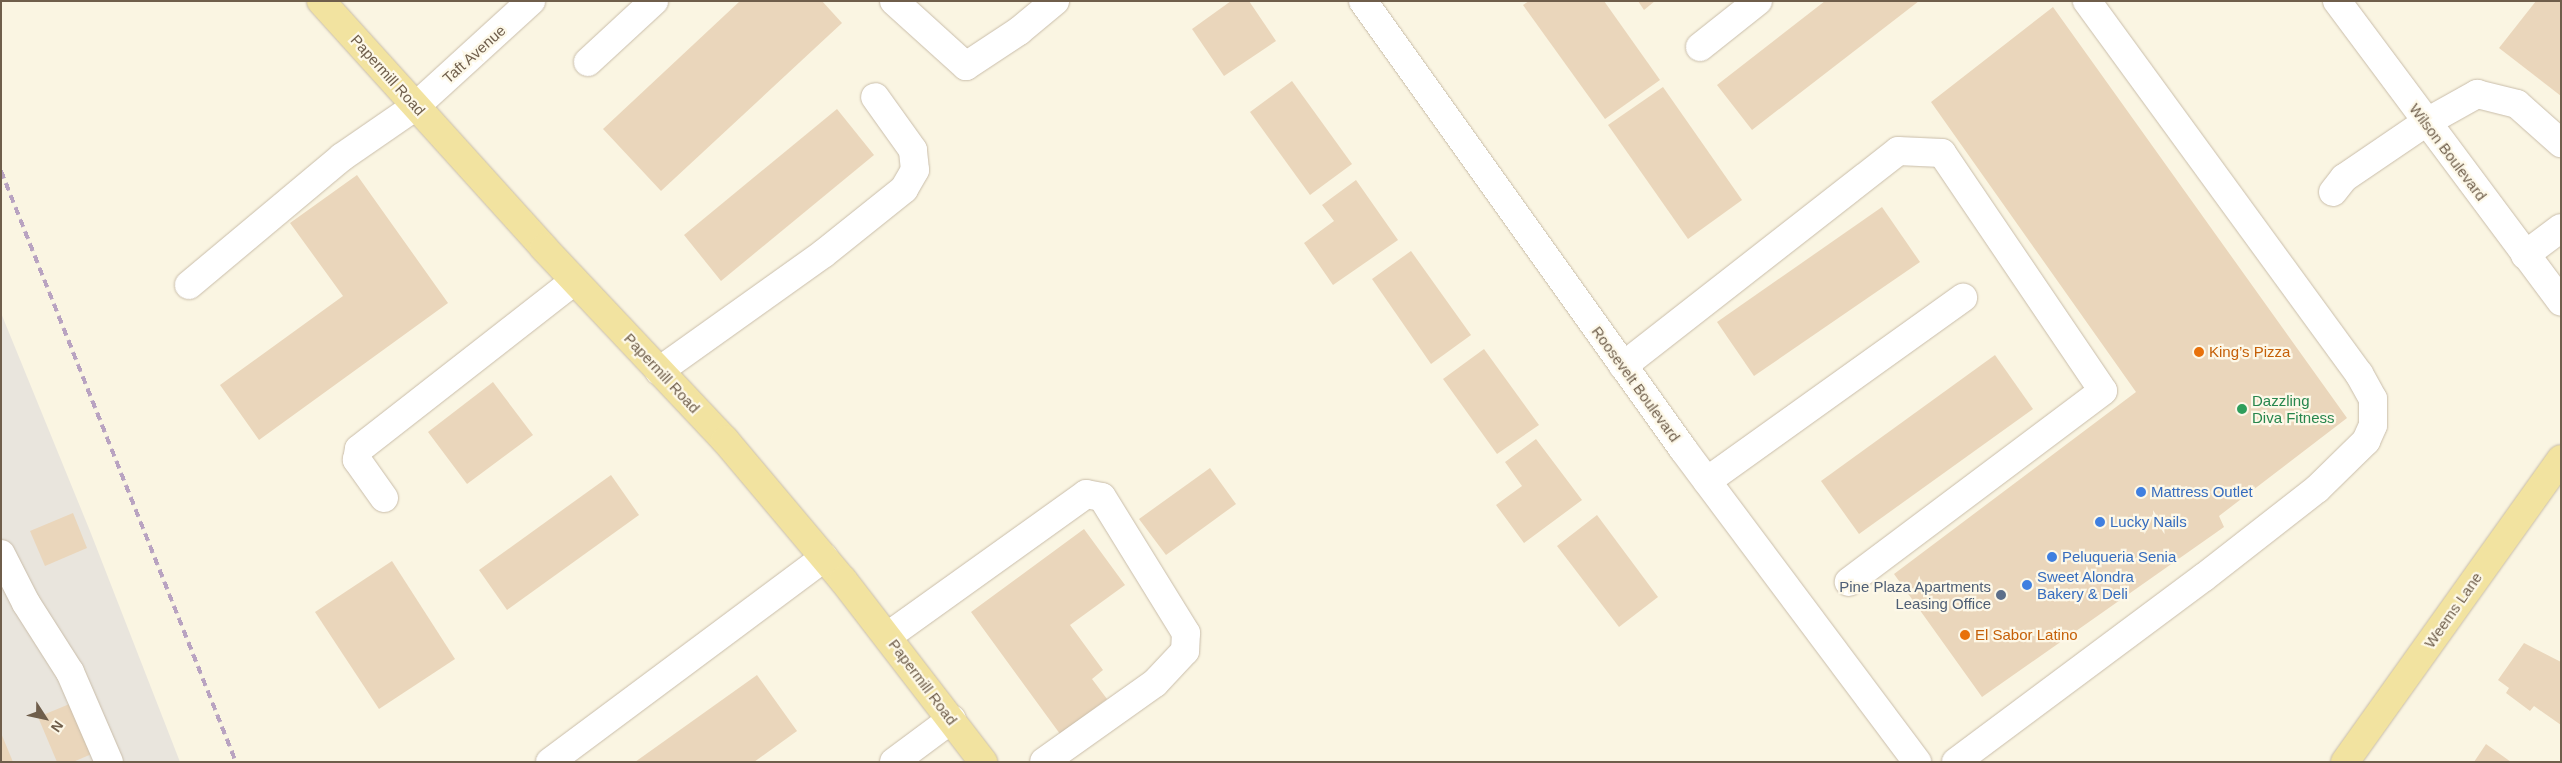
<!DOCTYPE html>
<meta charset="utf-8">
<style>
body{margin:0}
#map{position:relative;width:2562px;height:763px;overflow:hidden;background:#faf5e2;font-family:Helvetica,sans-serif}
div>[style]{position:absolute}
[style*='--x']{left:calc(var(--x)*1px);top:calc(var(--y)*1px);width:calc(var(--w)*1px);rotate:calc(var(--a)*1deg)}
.industrial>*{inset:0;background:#e9e5dd}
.building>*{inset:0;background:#ead6bb}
.roads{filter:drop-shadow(0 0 1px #c9bdaa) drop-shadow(0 0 1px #c9bdaa)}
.minor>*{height:28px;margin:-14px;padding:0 14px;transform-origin:14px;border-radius:14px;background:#fff}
.major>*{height:28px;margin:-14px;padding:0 14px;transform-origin:14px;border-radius:14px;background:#f2e3a0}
.rail>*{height:4px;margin-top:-2px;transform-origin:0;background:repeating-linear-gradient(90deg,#b9a3c1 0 8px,transparent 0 13px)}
.dots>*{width:14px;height:14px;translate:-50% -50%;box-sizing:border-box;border:2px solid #fdf8e8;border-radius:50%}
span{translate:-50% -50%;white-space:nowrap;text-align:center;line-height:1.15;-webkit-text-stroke:4.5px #fdf8e8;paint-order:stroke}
.street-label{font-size:15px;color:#6f5e4b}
.food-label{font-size:15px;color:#c56008}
.left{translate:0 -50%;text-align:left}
.leisure-label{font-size:15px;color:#27864d}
.shop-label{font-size:15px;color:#366cbe}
.service-label{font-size:15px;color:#4e5e75}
.right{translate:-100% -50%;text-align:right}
.frame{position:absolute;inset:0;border:2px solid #6f5e4b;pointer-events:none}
.north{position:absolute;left:20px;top:693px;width:50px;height:50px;-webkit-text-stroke:4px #fdf8e8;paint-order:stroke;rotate:125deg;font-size:14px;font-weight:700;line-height:20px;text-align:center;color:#6f5e4b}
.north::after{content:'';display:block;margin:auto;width:18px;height:22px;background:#6f5e4b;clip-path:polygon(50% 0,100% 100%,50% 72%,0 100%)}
</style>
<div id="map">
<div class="industrial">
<div style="clip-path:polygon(1px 313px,90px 531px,180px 762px,1px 762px)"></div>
</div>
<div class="building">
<div style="clip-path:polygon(740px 1px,822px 1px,842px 23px,661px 191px,603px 129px)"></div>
<div style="clip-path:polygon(1231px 1px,1249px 1px,1276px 41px,1224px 76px,1192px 29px)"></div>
<div style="clip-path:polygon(1529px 1px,1604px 1px,1660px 80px,1605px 119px,1523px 5px)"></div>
<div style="clip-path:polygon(1638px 1px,1655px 1px,1644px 10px)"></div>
<div style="clip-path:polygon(1825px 1px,1919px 1px,1752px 130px,1717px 85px)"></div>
<div style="clip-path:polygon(2536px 1px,2561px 1px,2561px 96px,2499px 48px)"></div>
<div style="clip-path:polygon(2053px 7px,2347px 418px,2219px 516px,2224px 527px,1982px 697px,1894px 574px,2136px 392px,1931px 102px)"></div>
<div style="clip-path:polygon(1292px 81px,1352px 164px,1310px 195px,1250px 112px)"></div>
<div style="clip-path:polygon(1663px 87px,1742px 200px,1688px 239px,1608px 125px)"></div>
<div style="clip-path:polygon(837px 109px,874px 155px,721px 281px,684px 235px)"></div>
<div style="clip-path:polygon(357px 175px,448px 303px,259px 440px,220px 385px,343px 296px,290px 223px)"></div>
<div style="clip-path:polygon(1356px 180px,1398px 240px,1333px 285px,1304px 243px,1334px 221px,1322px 205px)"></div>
<div style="clip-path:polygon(1882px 207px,1920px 262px,1754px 376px,1717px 322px)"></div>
<div style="clip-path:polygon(1411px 251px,1471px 335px,1431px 364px,1372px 279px)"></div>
<div style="clip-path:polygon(1484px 349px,1539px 425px,1497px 454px,1443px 379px)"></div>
<div style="clip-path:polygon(1995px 355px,2033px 409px,1859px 534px,1821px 481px)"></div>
<div style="clip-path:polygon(493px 382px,533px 435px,467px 484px,428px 432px)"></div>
<div style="clip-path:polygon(1536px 439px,1582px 500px,1524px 543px,1496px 505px,1522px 486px,1505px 462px)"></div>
<div style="clip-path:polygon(1210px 468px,1236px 504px,1166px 555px,1139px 519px)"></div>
<div style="clip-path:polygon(611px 475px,639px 515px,507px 610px,479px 570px)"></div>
<div style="clip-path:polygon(73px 513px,87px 548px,45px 566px,30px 531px)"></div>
<div style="clip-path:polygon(1597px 515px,1658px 597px,1619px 627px,1557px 546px)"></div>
<div style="clip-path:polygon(1084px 529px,1125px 585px,1070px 625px,1103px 670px,1092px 679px,1107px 699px,1060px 734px,971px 612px)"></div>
<div style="clip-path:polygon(392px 561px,455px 659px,379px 709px,315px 612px)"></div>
<div style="clip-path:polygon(2524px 643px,2561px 662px,2561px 725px,2534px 706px,2530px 711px,2506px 693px,2509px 688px,2498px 680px)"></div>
<div style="clip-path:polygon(757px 675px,797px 731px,754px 762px,635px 762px)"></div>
<div style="clip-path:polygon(72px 703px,94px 753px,73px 762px,57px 762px,38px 717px)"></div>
<div style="clip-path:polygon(1px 733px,13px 762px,1px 762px)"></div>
<div style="clip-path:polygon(2486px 744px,2511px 762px,2474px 762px)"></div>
</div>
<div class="roads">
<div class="minor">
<div style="--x:894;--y:1;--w:97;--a:42.1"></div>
<div style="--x:966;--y:66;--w:64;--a:-33.4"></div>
<div style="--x:1019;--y:31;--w:47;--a:-39.8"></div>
<div style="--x:1363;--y:1;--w:551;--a:54.46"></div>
<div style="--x:1683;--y:449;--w:391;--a:53.2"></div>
<div style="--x:2337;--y:1;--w:375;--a:53.3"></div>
<div style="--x:1700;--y:47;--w:74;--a:-38.4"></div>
<div style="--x:588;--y:62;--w:90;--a:-42.7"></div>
<div style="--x:2333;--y:192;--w:18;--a:-52"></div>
<div style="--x:2344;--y:178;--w:98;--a:-34.2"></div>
<div style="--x:2425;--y:123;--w:60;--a:-29.1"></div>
<div style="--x:2477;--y:94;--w:41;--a:14"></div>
<div style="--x:2517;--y:104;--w:59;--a:41.6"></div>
<div style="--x:2525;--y:255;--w:45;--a:-36.9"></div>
<div style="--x:189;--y:285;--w:199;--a:-39.9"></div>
<div style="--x:342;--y:157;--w:90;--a:-34.6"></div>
<div style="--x:416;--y:106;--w:156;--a:-42.4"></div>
<div style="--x:1623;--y:366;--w:349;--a:-38"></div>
<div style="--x:1898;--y:151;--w:44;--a:2.6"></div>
<div style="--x:1942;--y:153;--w:287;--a:55.9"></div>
<div style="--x:2103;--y:391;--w:318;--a:143.1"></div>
<div style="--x:659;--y:371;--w:201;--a:-35.5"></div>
<div style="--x:823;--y:254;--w:104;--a:-38.7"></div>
<div style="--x:904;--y:189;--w:22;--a:-60"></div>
<div style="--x:915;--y:170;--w:20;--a:-96"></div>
<div style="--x:913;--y:150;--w:65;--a:-125.6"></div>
<div style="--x:1707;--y:481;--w:315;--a:-35.6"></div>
<div style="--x:384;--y:498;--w:47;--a:-125.4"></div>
<div style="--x:357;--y:460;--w:11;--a:-80"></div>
<div style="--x:359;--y:449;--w:273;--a:-38"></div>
<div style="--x:1;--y:554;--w:55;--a:63"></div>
<div style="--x:26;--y:603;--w:82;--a:57.5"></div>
<div style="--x:70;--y:672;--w:98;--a:66.6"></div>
<div style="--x:888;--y:636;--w:244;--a:-35.6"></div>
<div style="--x:1086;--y:494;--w:16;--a:11"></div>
<div style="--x:1102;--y:497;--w:160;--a:58.3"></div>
<div style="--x:1186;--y:633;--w:18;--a:93"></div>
<div style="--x:1185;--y:651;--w:44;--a:133.2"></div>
<div style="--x:1155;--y:683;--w:136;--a:144.6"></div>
<div style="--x:550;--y:762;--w:342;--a:-36.7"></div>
<div style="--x:894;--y:762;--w:72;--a:-36.6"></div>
<div style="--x:1956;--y:762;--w:308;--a:-36.7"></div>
<div style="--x:2203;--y:578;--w:145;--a:-38"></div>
<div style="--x:2317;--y:489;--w:69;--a:-44.4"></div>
<div style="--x:2366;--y:441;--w:17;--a:-66"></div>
<div style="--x:2373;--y:425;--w:26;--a:-90"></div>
<div style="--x:2373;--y:399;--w:29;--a:-119"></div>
<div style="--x:2359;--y:374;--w:462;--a:-126.1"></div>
</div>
<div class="major">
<div style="--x:321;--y:1;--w:333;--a:47.9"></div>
<div style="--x:544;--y:248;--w:264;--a:46.7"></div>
<div style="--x:725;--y:440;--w:183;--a:49.9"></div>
<div style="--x:843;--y:580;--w:230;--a:52.4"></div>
<div style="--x:2345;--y:762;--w:372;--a:-54.5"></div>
</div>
</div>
<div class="rail">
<div style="--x:1;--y:171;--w:636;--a:68.32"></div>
</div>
<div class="dots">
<div style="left:2199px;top:352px;background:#e8710a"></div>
<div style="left:2242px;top:409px;background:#2e9e5b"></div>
<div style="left:2141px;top:492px;background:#3f7fe0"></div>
<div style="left:2100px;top:522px;background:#3f7fe0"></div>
<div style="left:2052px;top:557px;background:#3f7fe0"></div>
<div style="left:2027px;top:585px;background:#3f7fe0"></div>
<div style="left:2001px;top:595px;background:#5c6f8a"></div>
<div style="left:1965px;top:635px;background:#e8710a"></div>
</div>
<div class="street-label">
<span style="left:474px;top:54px;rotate:-42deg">Taft Avenue</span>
<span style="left:388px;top:75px;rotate:48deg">Papermill Road</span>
<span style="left:2448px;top:152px;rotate:53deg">Wilson Boulevard</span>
<span style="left:662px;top:373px;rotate:47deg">Papermill Road</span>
<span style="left:1636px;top:384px;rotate:54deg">Roosevelt Boulevard</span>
<span style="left:2453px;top:610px;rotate:-55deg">Weems Lane</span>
<span style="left:923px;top:682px;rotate:53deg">Papermill Road</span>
</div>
<div class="food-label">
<span class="left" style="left:2209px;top:352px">King’s Pizza</span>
<span class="left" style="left:1975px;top:635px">El Sabor Latino</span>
</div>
<div class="leisure-label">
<span class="left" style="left:2252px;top:409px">Dazzling<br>Diva Fitness</span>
</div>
<div class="shop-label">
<span class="left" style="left:2151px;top:492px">Mattress Outlet</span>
<span class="left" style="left:2110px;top:522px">Lucky Nails</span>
<span class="left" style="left:2062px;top:557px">Peluqueria Senia</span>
<span class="left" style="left:2037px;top:585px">Sweet Alondra<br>Bakery &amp; Deli</span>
</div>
<div class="service-label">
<span class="right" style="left:1991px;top:595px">Pine Plaza Apartments<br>Leasing Office</span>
</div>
<div class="frame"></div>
<div class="north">N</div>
</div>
